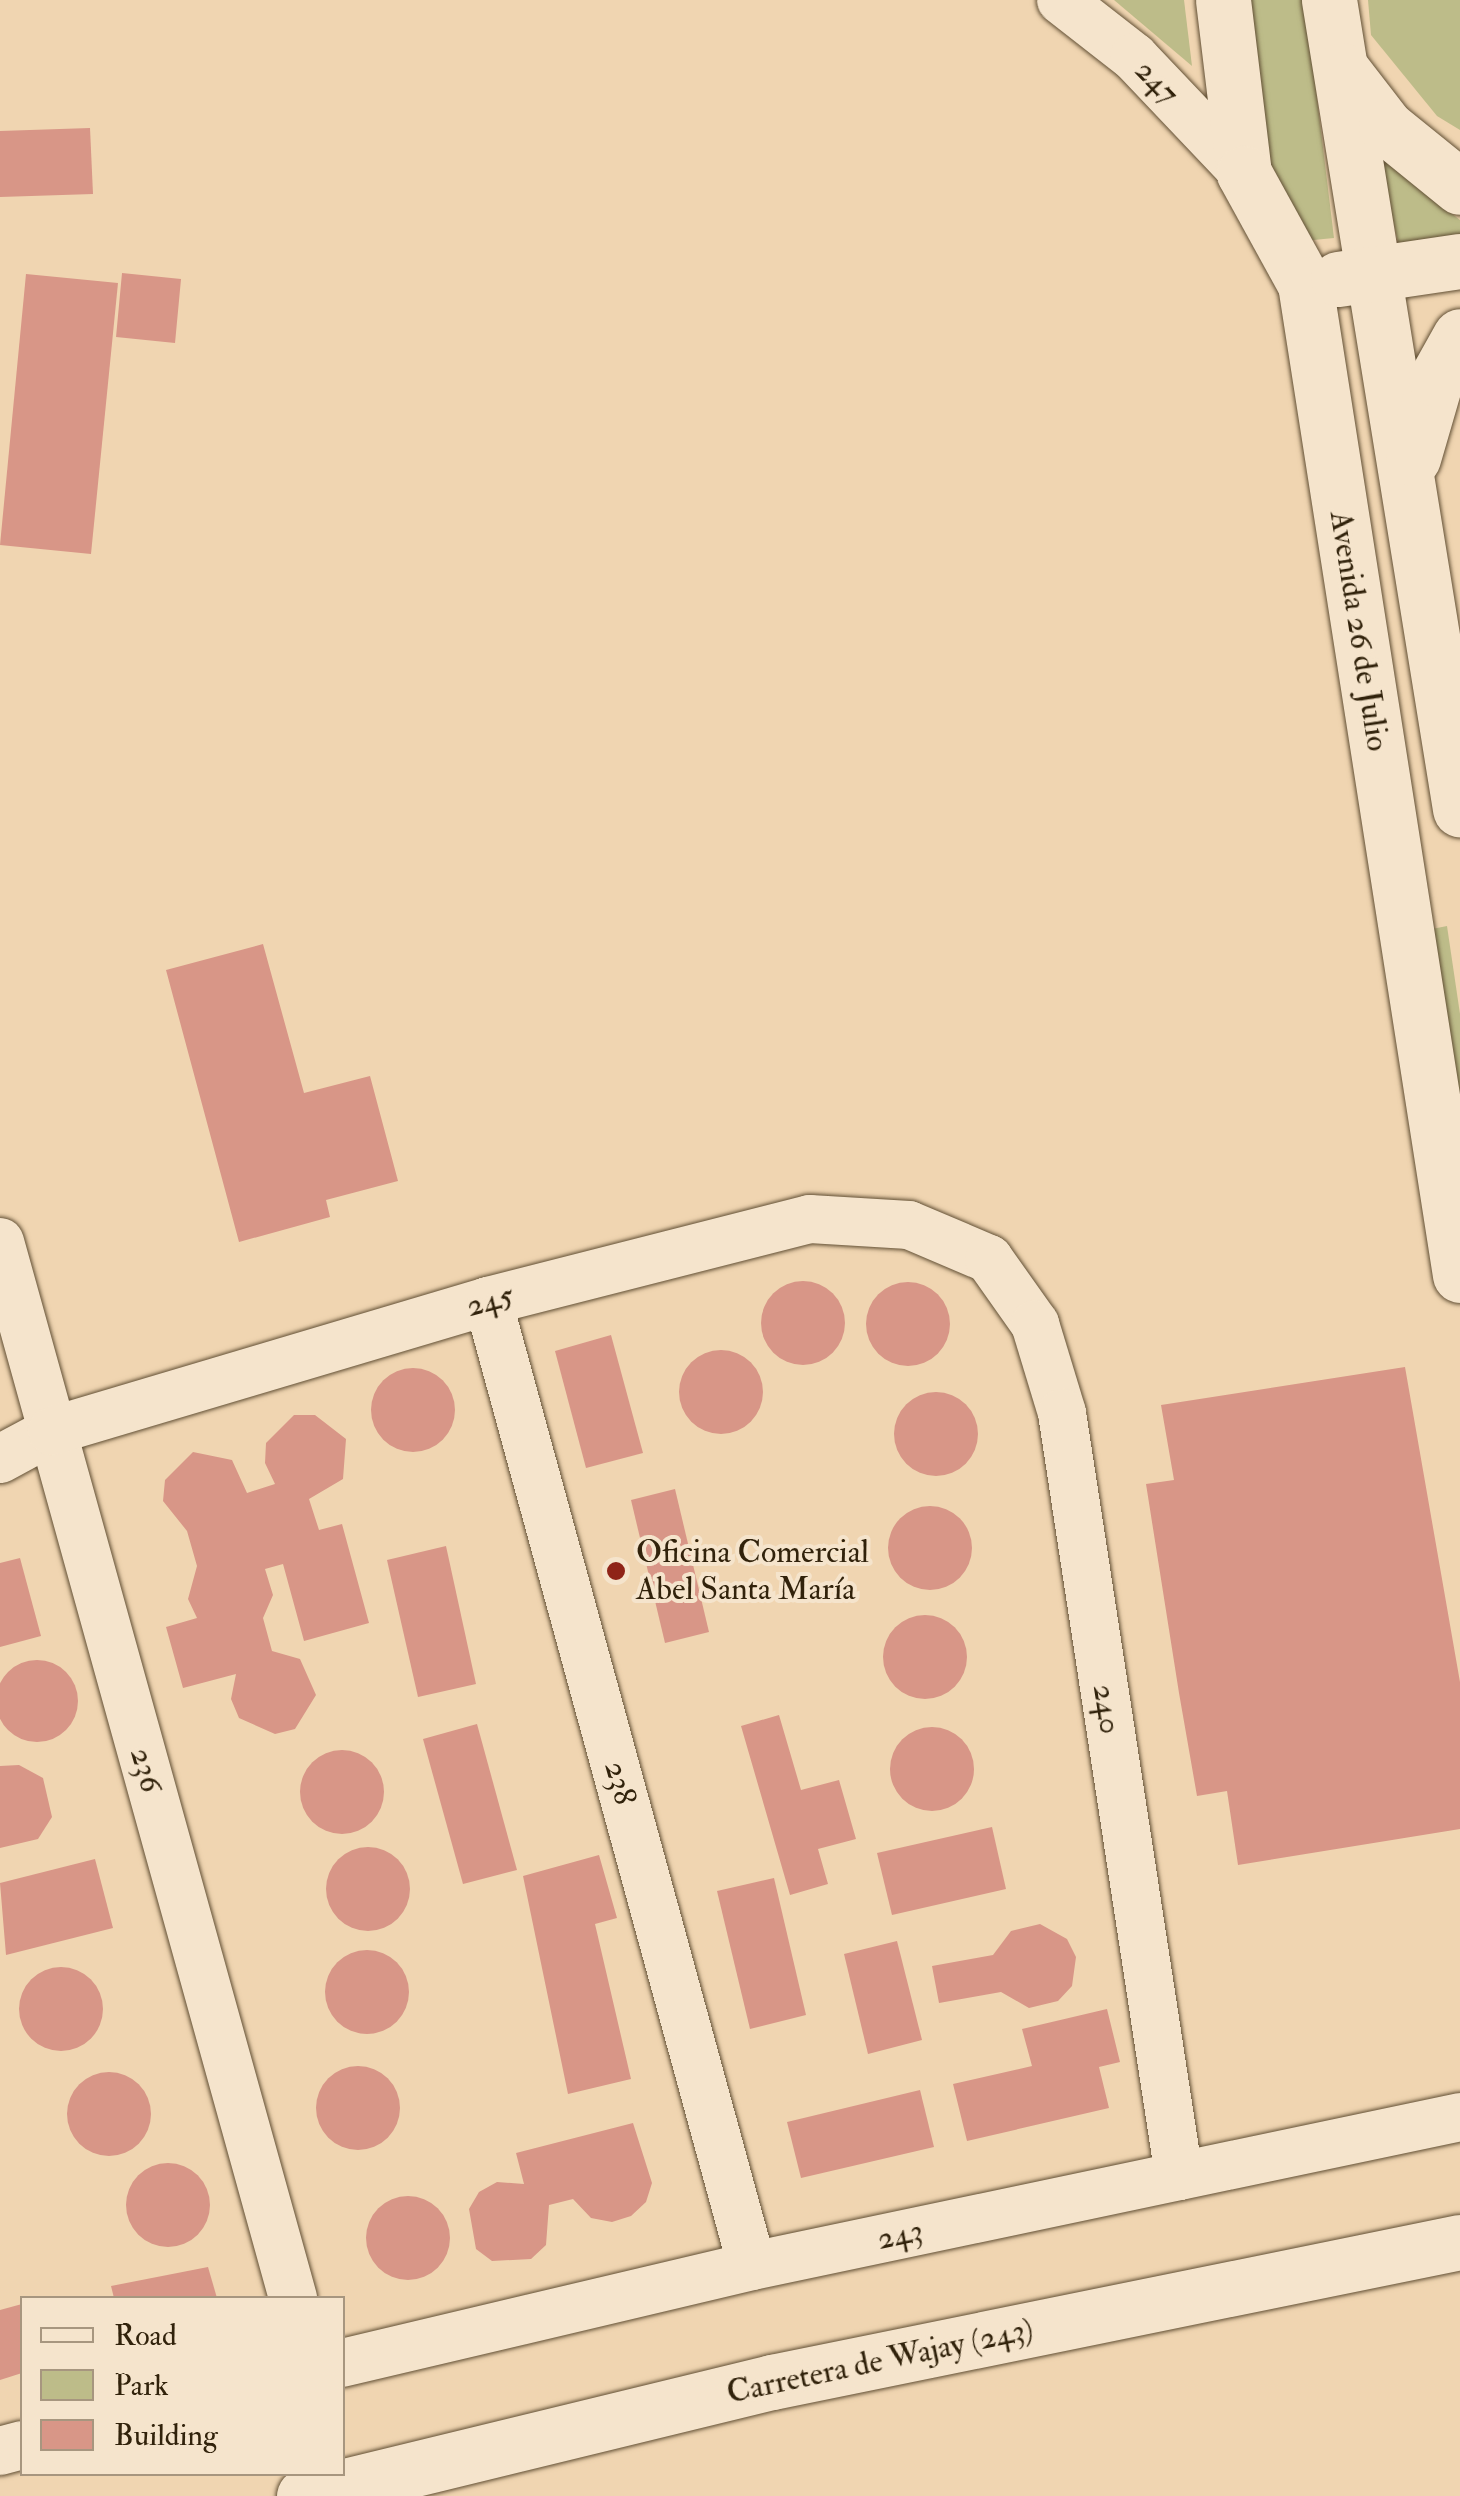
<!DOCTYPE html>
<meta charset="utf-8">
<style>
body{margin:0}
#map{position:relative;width:1460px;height:2496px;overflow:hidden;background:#f0d5b1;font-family:"IM FELL Double Pica",serif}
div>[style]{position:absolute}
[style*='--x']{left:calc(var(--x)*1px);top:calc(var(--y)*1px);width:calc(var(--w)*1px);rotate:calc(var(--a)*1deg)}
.green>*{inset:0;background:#bdbc89}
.building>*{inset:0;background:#d89687}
.round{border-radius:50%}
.roads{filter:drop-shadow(0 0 2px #614f34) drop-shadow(0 0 2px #614f34)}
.street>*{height:48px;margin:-24px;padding:0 24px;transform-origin:24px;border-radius:24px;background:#f5e4cc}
.secondary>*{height:55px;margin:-27.5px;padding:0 27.5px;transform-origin:27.5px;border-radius:27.5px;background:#f5e4cc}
.dots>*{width:28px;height:28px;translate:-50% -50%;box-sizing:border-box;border:5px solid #f5e4cc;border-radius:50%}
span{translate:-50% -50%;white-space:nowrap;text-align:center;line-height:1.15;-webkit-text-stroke:8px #f5e4cc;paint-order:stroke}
.street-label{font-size:32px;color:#31220b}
.poi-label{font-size:32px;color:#31220b}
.left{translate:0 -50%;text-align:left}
.legend{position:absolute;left:20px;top:2296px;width:325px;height:180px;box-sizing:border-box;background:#f5e4cc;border:2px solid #a7967f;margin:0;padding:12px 18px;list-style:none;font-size:30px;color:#31220b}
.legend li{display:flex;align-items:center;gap:20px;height:50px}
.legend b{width:50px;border:2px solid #a7967f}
</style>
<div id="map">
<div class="green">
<div style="clip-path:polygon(1114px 0,1184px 0,1192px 66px)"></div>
<div style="clip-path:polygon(1246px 0,1305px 0,1334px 238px,1303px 241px,1278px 186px,1259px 133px)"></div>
<div style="clip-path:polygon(1368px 0,1460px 0,1460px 130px,1437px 116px,1371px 35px)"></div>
<div style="clip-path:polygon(1379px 157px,1460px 220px,1460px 235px,1399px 247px)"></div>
<div style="clip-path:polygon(1447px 926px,1460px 1014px,1460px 1115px,1432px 929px)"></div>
</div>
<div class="building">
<div style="clip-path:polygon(90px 128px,93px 194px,0 197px,0 131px)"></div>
<div style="clip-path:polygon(122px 273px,181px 279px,175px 343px,116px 337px)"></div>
<div style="clip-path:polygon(26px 274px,118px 283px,91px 554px,0 545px)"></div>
<div style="clip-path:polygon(263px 944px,304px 1093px,370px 1076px,398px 1181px,326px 1200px,330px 1217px,239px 1242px,166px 970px)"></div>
<div class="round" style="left:761px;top:1281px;width:84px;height:84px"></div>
<div class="round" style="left:866px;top:1282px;width:84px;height:84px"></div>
<div style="clip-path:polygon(611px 1335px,643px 1453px,586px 1468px,555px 1351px)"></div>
<div class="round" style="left:679px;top:1350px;width:84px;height:84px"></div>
<div style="clip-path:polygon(1405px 1367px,1460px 1682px,1460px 1829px,1238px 1865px,1227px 1791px,1197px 1796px,1179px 1693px,1146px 1484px,1174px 1480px,1161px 1405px)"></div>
<div class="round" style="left:371px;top:1368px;width:84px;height:84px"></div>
<div class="round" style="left:894px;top:1392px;width:84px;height:84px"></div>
<div style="clip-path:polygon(294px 1415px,315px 1415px,346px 1439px,343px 1479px,309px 1499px,319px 1530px,342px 1524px,369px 1623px,304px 1641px,283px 1564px,265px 1569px,273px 1595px,263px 1618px,272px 1651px,300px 1659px,316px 1695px,295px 1729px,275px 1734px,239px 1718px,231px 1699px,236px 1674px,183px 1688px,166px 1627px,197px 1618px,188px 1599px,197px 1566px,187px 1531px,163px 1501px,165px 1480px,193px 1452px,232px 1460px,247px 1493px,275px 1484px,265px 1463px,266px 1443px)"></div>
<div style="clip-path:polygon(675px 1489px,709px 1632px,665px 1643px,631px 1500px)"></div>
<div class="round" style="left:888px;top:1506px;width:84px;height:84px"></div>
<div style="clip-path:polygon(446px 1546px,476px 1684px,418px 1697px,387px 1560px)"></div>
<div style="clip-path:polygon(20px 1558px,41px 1636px,0 1647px,0 1563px)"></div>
<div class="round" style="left:883px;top:1615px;width:84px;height:84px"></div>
<div class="round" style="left:-4px;top:1660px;width:82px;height:82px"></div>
<div style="clip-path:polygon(779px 1715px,801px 1790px,839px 1780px,856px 1839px,818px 1849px,828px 1884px,790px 1895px,741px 1726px)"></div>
<div style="clip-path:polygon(477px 1724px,517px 1870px,463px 1884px,423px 1739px)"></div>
<div class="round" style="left:890px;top:1727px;width:84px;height:84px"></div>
<div class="round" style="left:300px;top:1750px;width:84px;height:84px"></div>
<div style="clip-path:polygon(19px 1765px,43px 1778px,52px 1817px,38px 1839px,0 1848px,0 1766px)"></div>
<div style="clip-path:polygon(992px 1827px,1006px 1889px,892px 1915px,877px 1853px)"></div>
<div class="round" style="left:326px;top:1847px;width:84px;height:84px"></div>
<div style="clip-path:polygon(599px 1855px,617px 1918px,595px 1924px,631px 2079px,568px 2094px,523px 1876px)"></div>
<div style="clip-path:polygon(95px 1859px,113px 1928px,6px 1955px,0 1883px)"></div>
<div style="clip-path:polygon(774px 1878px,806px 2015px,750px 2029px,717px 1891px)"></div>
<div style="clip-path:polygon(1040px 1924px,1067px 1939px,1076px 1957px,1072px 1986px,1058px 2001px,1029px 2008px,1001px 1992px,939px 2003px,932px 1966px,993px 1955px,1011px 1931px)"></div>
<div style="clip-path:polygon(897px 1941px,922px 2040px,868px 2054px,844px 1954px)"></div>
<div class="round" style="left:325px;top:1950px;width:84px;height:84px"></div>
<div class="round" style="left:19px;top:1967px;width:84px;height:84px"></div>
<div style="clip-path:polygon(1107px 2009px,1120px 2062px,1099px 2067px,1109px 2108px,967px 2141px,953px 2084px,1032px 2066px,1022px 2029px)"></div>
<div class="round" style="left:316px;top:2066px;width:84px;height:84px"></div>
<div class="round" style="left:67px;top:2072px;width:84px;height:84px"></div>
<div style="clip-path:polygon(920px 2090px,934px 2147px,801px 2178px,787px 2122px)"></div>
<div style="clip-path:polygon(633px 2123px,652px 2183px,646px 2202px,631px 2216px,612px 2222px,591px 2218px,573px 2199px,549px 2205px,546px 2245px,531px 2259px,492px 2261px,476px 2249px,469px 2209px,479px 2192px,497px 2182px,524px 2184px,516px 2153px)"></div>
<div class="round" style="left:126px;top:2163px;width:84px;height:84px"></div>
<div class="round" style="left:366px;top:2196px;width:84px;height:84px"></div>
<div style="clip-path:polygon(208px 2267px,217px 2298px,114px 2298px,111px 2286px)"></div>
<div style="clip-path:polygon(22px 2304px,22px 2373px,0 2380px,0 2310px)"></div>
</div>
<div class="roads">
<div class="street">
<div style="--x:1061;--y:0;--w:93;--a:38"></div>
<div style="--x:1134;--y:57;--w:160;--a:46.5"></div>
<div style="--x:0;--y:1242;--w:1096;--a:74.49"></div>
<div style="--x:488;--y:1301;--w:1000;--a:74.7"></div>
<div style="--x:0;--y:1459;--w:59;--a:-28.3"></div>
<div style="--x:52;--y:1431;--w:455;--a:-16.6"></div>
<div style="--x:488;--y:1301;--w:332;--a:-14.3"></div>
<div style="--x:810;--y:1219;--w:99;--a:3.5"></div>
<div style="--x:909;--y:1225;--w:87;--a:23"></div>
<div style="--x:989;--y:1259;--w:80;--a:54.7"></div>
<div style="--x:1035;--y:1324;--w:93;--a:73.1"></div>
<div style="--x:1062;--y:1413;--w:772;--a:81.28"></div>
<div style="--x:342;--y:2363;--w:421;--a:-13.3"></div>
<div style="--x:752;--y:2266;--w:724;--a:-11.88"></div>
<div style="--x:0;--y:2451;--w:23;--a:-15"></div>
</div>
<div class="secondary">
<div style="--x:1223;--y:0;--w:174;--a:83.1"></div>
<div style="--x:1244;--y:173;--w:127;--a:61.2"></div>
<div style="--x:1305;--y:284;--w:1003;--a:81.11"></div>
<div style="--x:1329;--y:0;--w:820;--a:80.8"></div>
<div style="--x:1342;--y:70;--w:72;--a:52.3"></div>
<div style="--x:1386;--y:127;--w:95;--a:39"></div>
<div style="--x:1338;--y:279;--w:123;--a:-8.4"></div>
<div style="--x:1413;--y:458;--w:82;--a:-73.8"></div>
<div style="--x:1436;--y:379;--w:49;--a:-60.8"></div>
<div style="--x:304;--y:2496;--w:482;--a:-13.7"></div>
<div style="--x:772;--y:2382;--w:702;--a:-11.5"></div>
</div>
</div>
<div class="dots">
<div style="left:616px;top:1571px;background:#8f2418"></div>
</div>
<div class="street-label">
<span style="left:1157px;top:82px;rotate:46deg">247</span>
<span style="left:1359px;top:631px;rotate:81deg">Avenida 26 de Julio</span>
<span style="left:490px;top:1301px;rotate:-15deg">245</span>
<span style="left:1107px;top:1709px;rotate:81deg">240</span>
<span style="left:146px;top:1770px;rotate:74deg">236</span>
<span style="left:620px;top:1783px;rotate:75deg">238</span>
<span style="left:900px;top:2235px;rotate:-12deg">243</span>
<span style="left:880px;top:2361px;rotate:-12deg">Carretera de Wajay (243)</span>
</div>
<div class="poi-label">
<span class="left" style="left:636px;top:1571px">Oficina Comercial<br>Abel Santa María</span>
</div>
<ul class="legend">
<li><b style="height:12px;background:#f5e4cc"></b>Road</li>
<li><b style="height:28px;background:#bdbc89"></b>Park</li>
<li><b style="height:28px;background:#d89687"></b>Building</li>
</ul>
</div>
